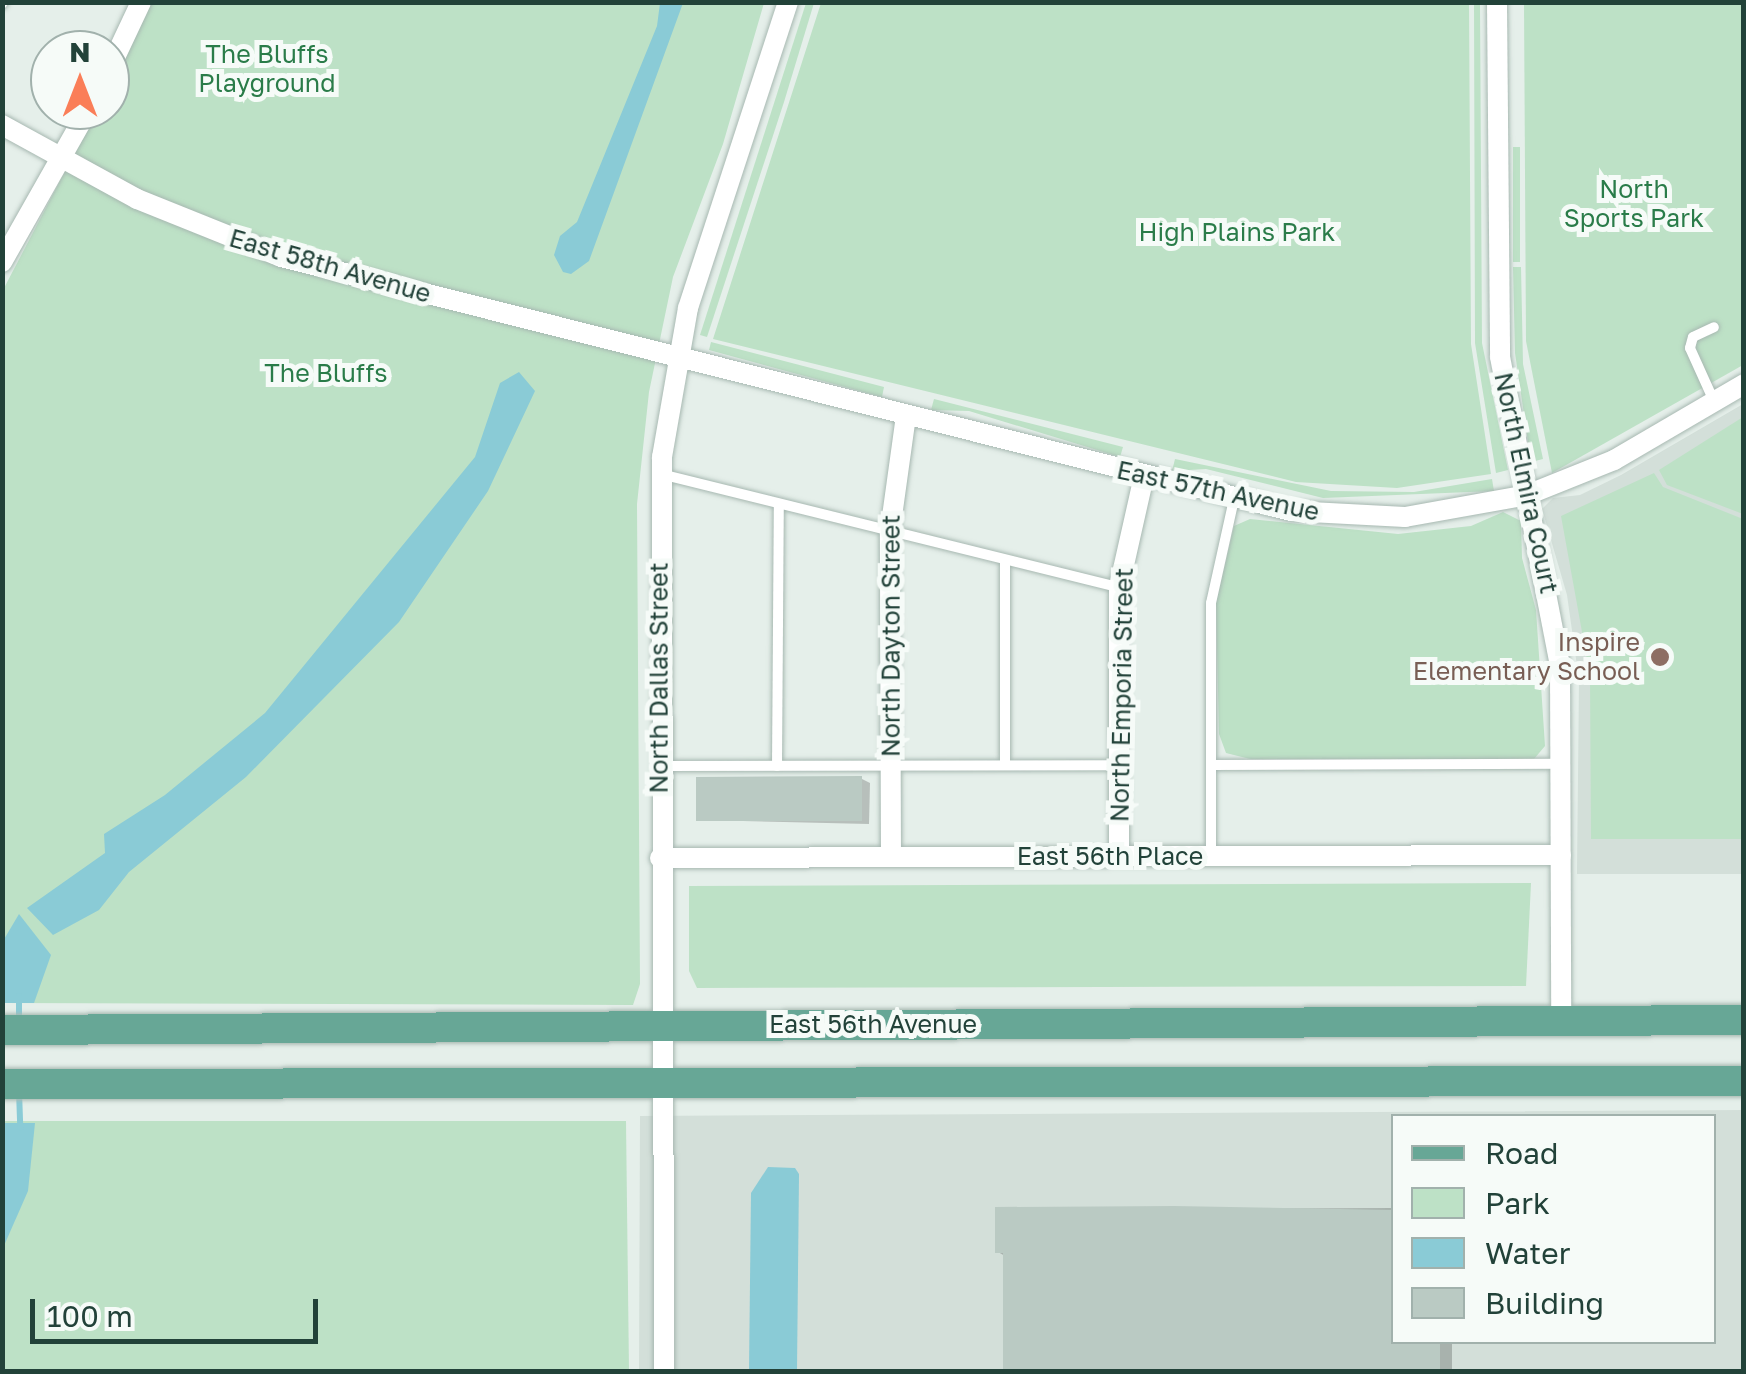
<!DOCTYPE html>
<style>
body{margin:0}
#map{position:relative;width:1746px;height:1374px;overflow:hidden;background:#e5efea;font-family:"Golos Text",sans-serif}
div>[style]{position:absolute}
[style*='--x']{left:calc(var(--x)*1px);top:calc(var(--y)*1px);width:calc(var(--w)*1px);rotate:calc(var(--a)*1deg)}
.built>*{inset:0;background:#d3dfd9}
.green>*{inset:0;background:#bde1c6}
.water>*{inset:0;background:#8acbd6}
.shadow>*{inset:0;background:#0003}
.stream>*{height:6px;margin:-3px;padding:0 3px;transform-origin:3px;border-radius:3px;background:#8acbd6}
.building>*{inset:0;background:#bacac3}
.roads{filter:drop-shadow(0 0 2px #a7b8b1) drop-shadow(0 0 2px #a7b8b1)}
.lane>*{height:10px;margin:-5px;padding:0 5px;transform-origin:5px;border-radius:5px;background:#fff}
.street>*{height:20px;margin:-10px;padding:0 10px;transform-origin:10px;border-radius:10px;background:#fff}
.primary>*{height:30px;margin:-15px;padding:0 15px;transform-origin:15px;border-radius:15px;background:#67a796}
.dots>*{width:28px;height:28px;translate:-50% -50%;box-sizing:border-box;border:5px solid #f6fbf8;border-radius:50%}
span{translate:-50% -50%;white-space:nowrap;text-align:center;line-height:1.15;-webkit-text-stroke:10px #f6fbf8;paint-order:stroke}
.park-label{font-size:25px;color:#2a7c49}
.street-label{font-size:25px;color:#224239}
.education-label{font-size:25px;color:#785e54}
.right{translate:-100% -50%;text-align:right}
.frame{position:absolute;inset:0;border:5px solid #224239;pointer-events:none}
.legend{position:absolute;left:1391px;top:1114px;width:325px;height:230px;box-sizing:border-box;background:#f6fbf8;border:2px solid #a1b1ac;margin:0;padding:12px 18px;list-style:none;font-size:30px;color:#224239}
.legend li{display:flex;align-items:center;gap:20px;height:50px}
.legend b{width:50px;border:2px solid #a1b1ac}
.north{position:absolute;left:30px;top:30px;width:100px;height:100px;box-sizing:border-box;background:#f6fbf8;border:2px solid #a1b1ac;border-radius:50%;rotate:0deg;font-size:28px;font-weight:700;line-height:40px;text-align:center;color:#224239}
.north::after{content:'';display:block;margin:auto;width:35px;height:45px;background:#fa7e58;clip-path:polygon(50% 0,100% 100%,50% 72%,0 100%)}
.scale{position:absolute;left:30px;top:1299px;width:288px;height:45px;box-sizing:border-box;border:5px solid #224239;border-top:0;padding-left:12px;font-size:30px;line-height:35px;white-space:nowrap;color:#224239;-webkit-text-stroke:8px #f6fbf8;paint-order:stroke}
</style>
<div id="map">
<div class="built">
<div style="clip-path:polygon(1743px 404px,1743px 874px,1577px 874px,1579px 680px,1567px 595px,1542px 509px,1553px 498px,1580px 495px,1621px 475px)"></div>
<div style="clip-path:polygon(evenodd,1743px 1110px,1743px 1371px,639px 1372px,640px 1116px,1743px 1110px,1394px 1116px,1714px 1116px,1714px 1342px,1394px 1342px,1394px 1116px)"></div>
</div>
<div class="green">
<div style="clip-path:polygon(149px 3px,764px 3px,723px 144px,673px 277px,649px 392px,637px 504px,640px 984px,633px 1005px,3px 1003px,3px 290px,97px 110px,110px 110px,110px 83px)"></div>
<div style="clip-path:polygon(806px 3px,814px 3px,784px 102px,707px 337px,700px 335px)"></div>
<div style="clip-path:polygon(821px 3px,1469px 3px,1471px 344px,1491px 474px,1397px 488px,1296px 482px,713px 339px)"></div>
<div style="clip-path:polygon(1474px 3px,1480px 3px,1482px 343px,1508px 470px,1496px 473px,1475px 343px)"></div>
<div style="clip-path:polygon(1524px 3px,1743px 3px,1743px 365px,1552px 473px,1526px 341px)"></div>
<div style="clip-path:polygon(1513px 147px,1520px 147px,1520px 262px,1513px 262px)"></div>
<div style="clip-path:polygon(1513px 267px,1521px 267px,1523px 364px,1543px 459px,1531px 462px,1515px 353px)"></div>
<div style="clip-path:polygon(711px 342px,884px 387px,882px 397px,709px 350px)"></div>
<div style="clip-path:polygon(934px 399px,1123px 447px,1120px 457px,969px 411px,931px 410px)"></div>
<div style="clip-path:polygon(1743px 417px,1743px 514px,1667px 485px,1659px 470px)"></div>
<div style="clip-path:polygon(1175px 459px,1331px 491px,1414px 492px,1492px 479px,1494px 491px,1323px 498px,1206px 469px,1172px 471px)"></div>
<div style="clip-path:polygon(1654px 473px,1663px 487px,1743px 519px,1743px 839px,1591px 839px,1590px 676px,1561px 516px)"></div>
<div style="clip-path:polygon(1503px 512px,1521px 521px,1522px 558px,1536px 610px,1545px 746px,1534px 759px,1250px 759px,1226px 753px,1219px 734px,1216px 603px,1234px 526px,1250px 519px,1398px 534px,1471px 526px)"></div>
<div style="clip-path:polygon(1531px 883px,1526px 986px,697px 988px,689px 971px,689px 886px)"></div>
<div style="clip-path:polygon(2px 1121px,626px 1121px,629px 1371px,3px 1371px)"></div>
</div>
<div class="water">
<div style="clip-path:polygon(660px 3px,683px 3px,589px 261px,571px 274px,563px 272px,554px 255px,560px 236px,577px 222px,657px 26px)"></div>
<div style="clip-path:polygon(519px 372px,535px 391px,488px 491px,399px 622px,246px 777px,129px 872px,99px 910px,53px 935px,27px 908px,105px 853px,104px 834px,165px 795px,265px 713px,475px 457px,500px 383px)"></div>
<div style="clip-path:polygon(19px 914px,51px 955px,34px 1003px,3px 1003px,3px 941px)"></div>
<div style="clip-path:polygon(3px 1123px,35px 1123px,28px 1191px,3px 1248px)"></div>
<div style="clip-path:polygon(768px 1167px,795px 1168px,799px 1174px,797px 1371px,749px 1371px,751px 1193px)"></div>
</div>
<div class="shadow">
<div style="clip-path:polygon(862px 779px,870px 783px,869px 824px,699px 820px)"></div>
<div style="clip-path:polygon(1394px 1208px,1394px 1342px,1452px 1342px,1452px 1372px,1006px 1372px,1005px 1256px,998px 1252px,997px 1210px)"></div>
</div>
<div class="stream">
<div style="--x:19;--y:996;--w:27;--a:90"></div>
<div style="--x:19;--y:1091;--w:37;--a:88"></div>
</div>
<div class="building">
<div style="clip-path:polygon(862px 776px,862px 821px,696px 821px,696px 777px)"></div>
<div style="clip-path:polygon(1174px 1206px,1394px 1210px,1394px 1342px,1440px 1342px,1440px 1372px,1003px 1372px,1003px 1253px,995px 1253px,995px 1207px)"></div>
</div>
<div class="roads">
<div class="lane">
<div style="--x:2;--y:4;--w:2;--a:-63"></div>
<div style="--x:1713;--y:399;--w:56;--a:-114.3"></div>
<div style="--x:1690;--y:348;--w:11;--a:-75"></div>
<div style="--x:1693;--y:337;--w:23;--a:-25"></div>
<div style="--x:661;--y:474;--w:472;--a:13.9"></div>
<div style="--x:1005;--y:561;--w:204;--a:90"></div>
<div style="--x:1211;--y:765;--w:349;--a:-0.2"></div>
<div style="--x:660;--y:766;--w:459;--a:-0.1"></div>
<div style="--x:777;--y:766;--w:261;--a:-89.6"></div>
<div style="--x:1211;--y:856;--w:253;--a:-90"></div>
<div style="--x:1211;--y:603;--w:107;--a:-77.5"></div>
</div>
<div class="street">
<div style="--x:1497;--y:2;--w:355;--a:89.5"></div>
<div style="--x:1500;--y:357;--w:315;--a:79"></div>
<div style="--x:1560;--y:666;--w:356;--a:89.8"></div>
<div style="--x:110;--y:68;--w:73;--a:-64.8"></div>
<div style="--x:2;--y:125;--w:154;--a:28.7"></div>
<div style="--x:137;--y:199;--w:155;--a:21.9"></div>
<div style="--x:281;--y:257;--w:1041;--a:14.12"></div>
<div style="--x:1291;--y:511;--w:114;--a:3"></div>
<div style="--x:1405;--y:517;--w:124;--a:-10.2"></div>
<div style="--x:1527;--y:495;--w:94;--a:-21.9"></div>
<div style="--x:1614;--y:460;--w:151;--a:-30.3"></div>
<div style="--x:2;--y:262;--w:175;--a:-60.5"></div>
<div style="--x:1119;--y:856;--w:269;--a:-90"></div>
<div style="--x:1119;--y:587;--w:114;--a:-77.3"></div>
<div style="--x:891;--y:857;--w:326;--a:-90.2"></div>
<div style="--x:890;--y:531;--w:116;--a:-82.1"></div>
<div style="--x:660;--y:858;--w:901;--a:-0.19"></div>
<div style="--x:664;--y:1372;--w:915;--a:-90.13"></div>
<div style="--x:662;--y:457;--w:151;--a:-80.1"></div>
<div style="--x:688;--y:308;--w:322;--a:-71.9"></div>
</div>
<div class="primary">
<div style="--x:2;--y:1030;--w:1742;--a:-0.33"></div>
<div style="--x:2;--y:1084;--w:1742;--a:-0.1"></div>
</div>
</div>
<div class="dots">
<div style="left:1660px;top:657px;background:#8d6e63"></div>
</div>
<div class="park-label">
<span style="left:267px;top:69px">The Bluffs<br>Playground</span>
<span style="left:1634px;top:204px">North<br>Sports Park</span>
<span style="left:1237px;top:232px">High Plains Park</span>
<span style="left:326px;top:373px">The Bluffs</span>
</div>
<div class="street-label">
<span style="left:330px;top:266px;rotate:16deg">East 58th Avenue</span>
<span style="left:1526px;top:483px;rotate:78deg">North Elmira Court</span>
<span style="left:1218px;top:491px;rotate:12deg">East 57th Avenue</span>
<span style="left:891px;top:636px;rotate:-90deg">North Dayton Street</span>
<span style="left:659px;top:678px;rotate:-90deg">North Dallas Street</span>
<span style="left:1122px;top:695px;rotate:-89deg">North Emporia Street</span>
<span style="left:1110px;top:856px">East 56th Place</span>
<span style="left:873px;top:1024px">East 56th Avenue</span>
</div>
<div class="education-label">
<span class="right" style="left:1640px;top:657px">Inspire<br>Elementary School</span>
</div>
<div class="frame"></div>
<ul class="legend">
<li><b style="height:12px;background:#67a796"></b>Road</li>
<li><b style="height:28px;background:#bde1c6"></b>Park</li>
<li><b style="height:28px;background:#8acbd6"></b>Water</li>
<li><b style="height:28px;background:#bacac3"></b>Building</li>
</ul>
<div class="north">N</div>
<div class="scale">100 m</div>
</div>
